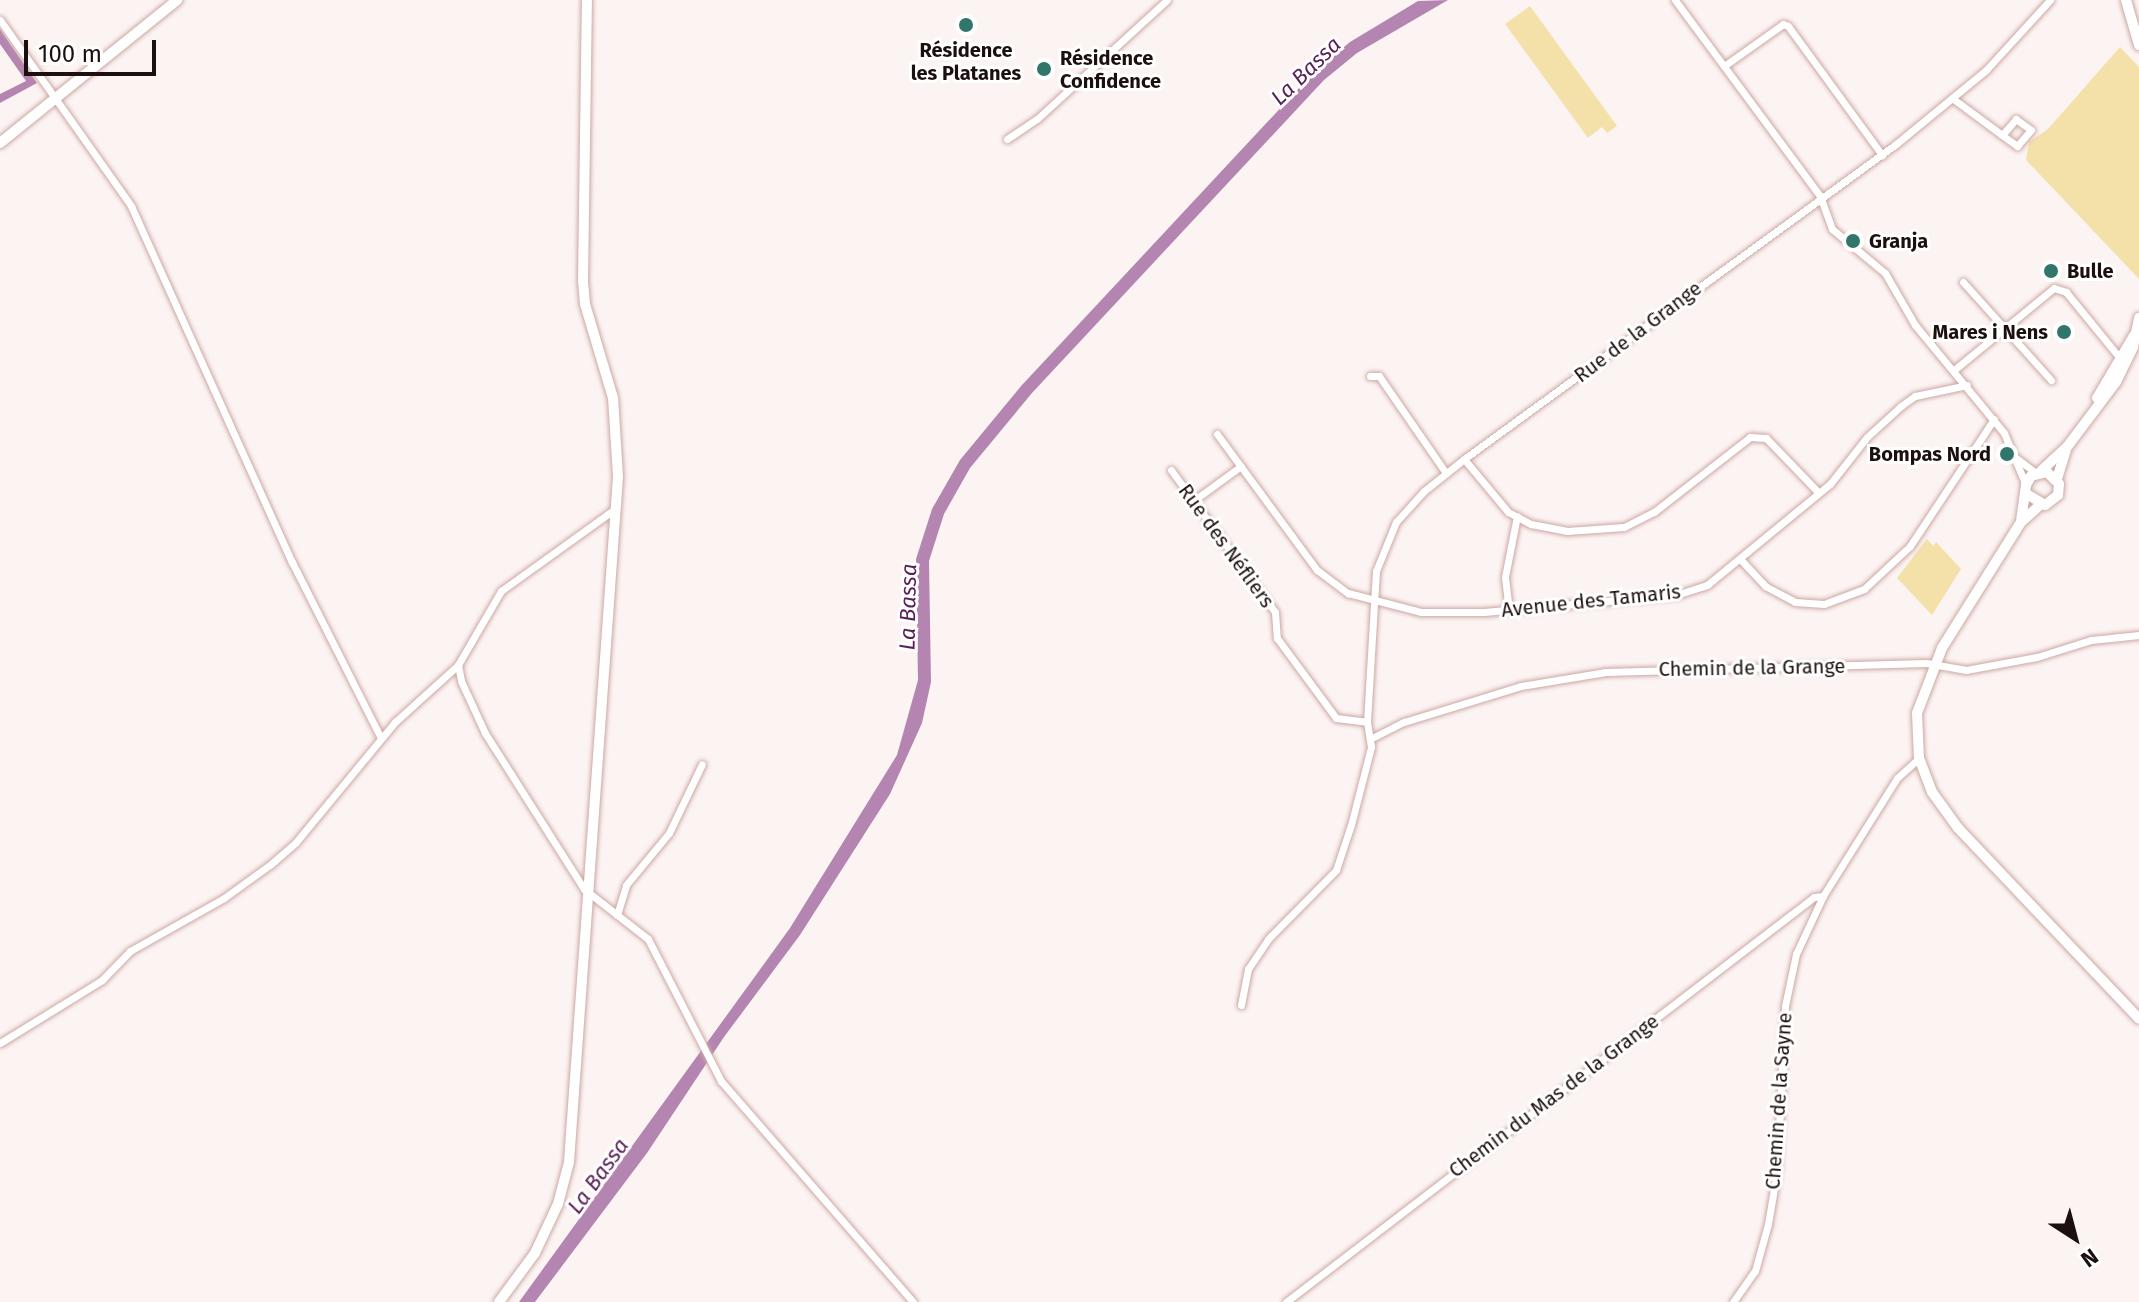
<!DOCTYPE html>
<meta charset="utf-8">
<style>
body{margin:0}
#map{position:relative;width:2139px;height:1302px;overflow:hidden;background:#fcf4f3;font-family:"Fira Sans",sans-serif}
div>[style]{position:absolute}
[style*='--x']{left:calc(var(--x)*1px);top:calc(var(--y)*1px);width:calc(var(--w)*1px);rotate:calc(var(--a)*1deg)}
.green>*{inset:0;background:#f4e0a9}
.water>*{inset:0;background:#b585b1}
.roads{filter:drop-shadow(0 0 2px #cca8a2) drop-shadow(0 0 2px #cca8a2)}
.street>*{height:7px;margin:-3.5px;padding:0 3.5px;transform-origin:3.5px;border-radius:3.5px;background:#fff}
.secondary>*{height:10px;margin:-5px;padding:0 5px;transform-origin:5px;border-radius:5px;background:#fff}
.dots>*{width:22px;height:22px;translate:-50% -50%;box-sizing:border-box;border:4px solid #fff;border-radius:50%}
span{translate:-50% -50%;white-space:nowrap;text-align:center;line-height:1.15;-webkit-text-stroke:6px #fff;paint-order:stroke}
.poi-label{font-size:20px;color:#1c100e;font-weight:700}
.left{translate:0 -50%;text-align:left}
.right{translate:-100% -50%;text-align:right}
.street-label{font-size:20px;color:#1c100e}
.water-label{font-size:22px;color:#591f57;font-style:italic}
.north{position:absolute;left:2035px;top:1198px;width:80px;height:80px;-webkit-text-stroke:6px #fff;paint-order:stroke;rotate:144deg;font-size:22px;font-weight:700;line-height:32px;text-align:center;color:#1c100e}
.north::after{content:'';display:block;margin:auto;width:28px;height:36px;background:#1c100e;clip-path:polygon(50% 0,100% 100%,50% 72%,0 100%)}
.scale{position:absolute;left:24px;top:40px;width:132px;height:36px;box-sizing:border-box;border:4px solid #1c100e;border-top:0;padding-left:10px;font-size:24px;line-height:28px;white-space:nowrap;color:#1c100e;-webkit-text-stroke:6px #fff;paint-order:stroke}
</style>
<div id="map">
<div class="green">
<div style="clip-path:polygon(1530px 6px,1617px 126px,1607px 133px,1602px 127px,1588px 138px,1505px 24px)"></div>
<div style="clip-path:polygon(2120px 47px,2139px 67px,2139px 279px,2026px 160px,2029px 142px,2048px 129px)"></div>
<div style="clip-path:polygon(1927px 539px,1933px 546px,1936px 542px,1961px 569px,1932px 615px,1897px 578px)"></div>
</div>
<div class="water">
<div style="clip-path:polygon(1448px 0,1357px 53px,1324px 80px,1032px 393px,970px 468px,944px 514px,929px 561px,931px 682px,922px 723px,890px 794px,800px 935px,724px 1037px,647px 1153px,535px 1302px,519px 1302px,790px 928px,897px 755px,918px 680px,916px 559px,932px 509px,960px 460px,1022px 385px,1315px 71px,1350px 42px,1418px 1px)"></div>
<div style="clip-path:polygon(0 29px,37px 83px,0 103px,0 94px,26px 81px,0 44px)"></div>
</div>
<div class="roads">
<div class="street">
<div style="--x:1675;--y:0;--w:244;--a:53.5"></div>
<div style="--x:1820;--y:196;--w:35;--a:70"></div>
<div style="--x:1832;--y:229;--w:69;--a:39.7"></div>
<div style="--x:1885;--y:273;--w:60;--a:60"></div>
<div style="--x:1915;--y:325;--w:140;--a:50.5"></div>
<div style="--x:2004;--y:433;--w:56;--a:67.1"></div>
<div style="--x:0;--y:20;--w:228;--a:54.8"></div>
<div style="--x:131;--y:206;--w:391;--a:65.7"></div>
<div style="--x:292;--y:562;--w:197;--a:63.2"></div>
<div style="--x:1724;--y:66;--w:72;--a:-35.4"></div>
<div style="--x:1783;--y:24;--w:5;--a:22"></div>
<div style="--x:1788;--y:26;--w:160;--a:53.9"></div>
<div style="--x:1952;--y:98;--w:62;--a:36.5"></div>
<div style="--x:2002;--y:135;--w:19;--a:36"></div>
<div style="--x:2017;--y:146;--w:21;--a:-49"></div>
<div style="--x:2031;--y:130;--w:19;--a:-144"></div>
<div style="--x:2016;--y:119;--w:21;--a:131"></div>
<div style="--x:1007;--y:139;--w:36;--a:-34"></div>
<div style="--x:1037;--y:119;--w:176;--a:-42.5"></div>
<div style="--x:1963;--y:282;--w:132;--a:48.1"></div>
<div style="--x:1954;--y:370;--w:129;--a:-39.4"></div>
<div style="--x:2054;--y:288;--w:13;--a:18"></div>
<div style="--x:2066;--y:292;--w:84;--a:50.8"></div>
<div style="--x:1370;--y:376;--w:9;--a:0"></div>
<div style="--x:1379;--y:376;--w:118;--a:55.4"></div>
<div style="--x:1217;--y:434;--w:169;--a:53.7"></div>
<div style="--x:1317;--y:570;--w:39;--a:37"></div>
<div style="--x:1348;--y:593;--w:75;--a:14.6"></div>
<div style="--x:1421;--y:612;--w:63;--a:0"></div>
<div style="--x:1484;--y:612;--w:193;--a:-5.1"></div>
<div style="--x:1676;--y:595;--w:33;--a:-18"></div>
<div style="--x:1707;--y:585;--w:159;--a:-39.4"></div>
<div style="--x:1830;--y:484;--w:60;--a:-51.8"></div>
<div style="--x:1867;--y:437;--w:46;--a:-42.4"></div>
<div style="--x:1901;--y:406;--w:17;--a:-36"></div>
<div style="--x:1915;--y:396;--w:53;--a:-11.9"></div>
<div style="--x:2016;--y:458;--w:25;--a:37"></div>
<div style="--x:1464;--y:459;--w:69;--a:50.3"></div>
<div style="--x:1508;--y:512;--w:26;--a:28"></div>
<div style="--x:1531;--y:524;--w:37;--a:11"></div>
<div style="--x:1567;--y:531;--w:57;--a:-4"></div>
<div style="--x:1624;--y:527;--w:34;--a:-27"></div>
<div style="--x:1654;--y:512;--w:122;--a:-38"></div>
<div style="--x:1750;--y:437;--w:16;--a:4"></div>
<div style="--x:1766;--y:438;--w:76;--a:46.1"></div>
<div style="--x:1171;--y:470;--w:176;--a:53.8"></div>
<div style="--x:1275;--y:612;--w:26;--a:86"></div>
<div style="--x:1277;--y:638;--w:99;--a:53.6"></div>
<div style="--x:1336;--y:718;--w:31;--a:7"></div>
<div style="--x:1193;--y:501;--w:59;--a:-36.1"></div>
<div style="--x:615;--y:509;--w:140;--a:144.3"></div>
<div style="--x:501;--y:591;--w:86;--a:120.2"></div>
<div style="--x:458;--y:665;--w:16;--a:79"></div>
<div style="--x:461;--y:681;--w:57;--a:65.2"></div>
<div style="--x:485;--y:733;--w:185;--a:57.6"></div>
<div style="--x:584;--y:889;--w:81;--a:38"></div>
<div style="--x:648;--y:939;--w:160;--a:62.8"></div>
<div style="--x:721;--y:1081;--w:293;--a:49"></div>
<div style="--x:1742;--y:561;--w:34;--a:47"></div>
<div style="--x:1765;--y:586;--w:34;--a:28"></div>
<div style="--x:1795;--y:602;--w:29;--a:4"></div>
<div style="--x:1824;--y:604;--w:43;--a:-20.6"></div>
<div style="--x:1864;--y:589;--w:63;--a:-43.1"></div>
<div style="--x:1910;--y:546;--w:152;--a:-56.5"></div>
<div style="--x:1509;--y:610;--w:33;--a:-97"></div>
<div style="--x:1505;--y:577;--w:62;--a:-78.9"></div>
<div style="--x:1370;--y:739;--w:38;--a:-27"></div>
<div style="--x:1404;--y:722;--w:122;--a:-17.1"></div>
<div style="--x:1521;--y:686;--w:86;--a:-9.4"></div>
<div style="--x:1606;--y:672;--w:320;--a:-1.6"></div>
<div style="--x:1926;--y:663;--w:41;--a:9.9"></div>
<div style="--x:1966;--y:670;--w:72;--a:-10.4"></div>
<div style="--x:2037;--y:657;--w:57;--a:-17.5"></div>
<div style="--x:2091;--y:640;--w:48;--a:-5.9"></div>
<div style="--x:617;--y:915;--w:31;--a:-73"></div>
<div style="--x:626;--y:885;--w:67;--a:-50.4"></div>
<div style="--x:669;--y:833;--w:76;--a:-64.4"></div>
<div style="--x:1241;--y:1005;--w:37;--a:-79"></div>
<div style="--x:1248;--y:969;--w:36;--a:-56"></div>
<div style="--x:1268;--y:939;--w:97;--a:-45.4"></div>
<div style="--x:1336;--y:870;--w:47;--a:-71.6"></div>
<div style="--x:1351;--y:825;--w:81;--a:-75.6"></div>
<div style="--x:1371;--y:747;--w:25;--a:-99"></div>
<div style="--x:1367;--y:722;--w:151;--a:-86.6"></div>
<div style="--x:1376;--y:571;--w:53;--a:-67.8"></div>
<div style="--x:1396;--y:522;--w:42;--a:-47.9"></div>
<div style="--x:1424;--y:491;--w:51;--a:-38.7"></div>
<div style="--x:1464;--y:459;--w:535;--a:-36.1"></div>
<div style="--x:1896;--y:144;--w:117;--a:-39.4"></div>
<div style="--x:1986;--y:70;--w:95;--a:-47.6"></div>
<div style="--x:0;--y:1043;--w:120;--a:-31.7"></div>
<div style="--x:102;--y:980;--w:40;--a:-46"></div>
<div style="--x:130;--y:951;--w:108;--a:-29.4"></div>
<div style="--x:224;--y:898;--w:58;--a:-35.9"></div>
<div style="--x:271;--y:864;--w:33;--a:-41"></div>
<div style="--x:296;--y:842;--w:156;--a:-50.5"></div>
<div style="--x:395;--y:722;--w:85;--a:-42.1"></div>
<div style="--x:1286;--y:1302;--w:665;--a:-37.49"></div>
<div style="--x:1814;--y:897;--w:9;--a:-6"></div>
<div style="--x:1733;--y:1302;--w:38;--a:-55"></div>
<div style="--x:1755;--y:1271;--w:49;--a:-74.5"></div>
<div style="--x:1768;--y:1224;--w:54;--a:-80.4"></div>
<div style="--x:1777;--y:1171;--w:165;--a:-87.2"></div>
<div style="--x:1785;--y:1006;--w:53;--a:-78.1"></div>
<div style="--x:1796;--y:954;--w:64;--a:-65"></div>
<div style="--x:1823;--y:896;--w:139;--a:-57.9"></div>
<div style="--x:1897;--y:778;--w:30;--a:-42"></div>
</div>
<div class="secondary">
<div style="--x:2126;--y:0;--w:47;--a:73.9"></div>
<div style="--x:0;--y:143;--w:228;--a:-38.9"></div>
<div style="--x:2097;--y:398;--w:74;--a:-59.3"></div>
<div style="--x:2041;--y:471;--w:35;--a:-43"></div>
<div style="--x:2067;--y:447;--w:81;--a:-53"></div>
<div style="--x:2116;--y:382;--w:39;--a:-64"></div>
<div style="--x:2133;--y:347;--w:30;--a:-78"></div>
<div style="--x:2057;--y:479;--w:30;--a:-73"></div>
<div style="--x:2040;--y:505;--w:25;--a:138"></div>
<div style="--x:2021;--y:522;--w:149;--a:122.1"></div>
<div style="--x:1942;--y:648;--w:70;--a:111"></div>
<div style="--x:1917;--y:713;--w:45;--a:87.5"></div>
<div style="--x:1919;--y:758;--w:36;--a:69"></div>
<div style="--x:1932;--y:792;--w:44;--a:54.2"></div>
<div style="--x:1958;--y:828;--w:263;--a:46.5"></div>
<div style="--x:2021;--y:521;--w:36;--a:-82"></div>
<div style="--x:2026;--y:485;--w:10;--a:-61"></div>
<div style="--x:2031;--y:476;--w:16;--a:-14"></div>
<div style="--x:2047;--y:472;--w:17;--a:45"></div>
<div style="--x:2059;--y:484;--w:11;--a:95"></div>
<div style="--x:2058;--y:495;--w:16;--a:142"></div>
<div style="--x:2045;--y:505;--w:21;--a:-149"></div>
<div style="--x:499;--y:1302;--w:61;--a:-53.7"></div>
<div style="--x:535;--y:1253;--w:54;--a:-64.9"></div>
<div style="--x:558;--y:1204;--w:43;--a:-75.3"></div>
<div style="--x:569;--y:1162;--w:687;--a:-85.91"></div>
<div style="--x:618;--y:477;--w:79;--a:-93.6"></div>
<div style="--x:613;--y:398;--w:98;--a:-106.6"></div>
<div style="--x:585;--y:304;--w:23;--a:-95"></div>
<div style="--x:583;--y:281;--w:281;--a:-89.2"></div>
</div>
</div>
<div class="dots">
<div style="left:966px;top:25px;background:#31766b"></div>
<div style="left:1044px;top:69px;background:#31766b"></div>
<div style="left:1853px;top:241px;background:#31766b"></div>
<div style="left:2051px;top:271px;background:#31766b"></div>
<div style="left:2064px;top:332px;background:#31766b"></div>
<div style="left:2007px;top:454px;background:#31766b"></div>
</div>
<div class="poi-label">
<span style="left:966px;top:62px">Résidence<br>les Platanes</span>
<span class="left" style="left:1060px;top:70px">Résidence<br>Confidence</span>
<span class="left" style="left:1869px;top:241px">Granja</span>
<span class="left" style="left:2067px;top:271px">Bulle</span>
<span class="right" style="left:2048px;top:332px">Mares i Nens</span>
<span class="right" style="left:1991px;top:454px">Bompas Nord</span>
</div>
<div class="street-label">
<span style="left:1638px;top:332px;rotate:-37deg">Rue de la Grange</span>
<span style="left:1226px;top:546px;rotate:54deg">Rue des Néfliers</span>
<span style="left:1591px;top:601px;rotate:-6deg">Avenue des Tamaris</span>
<span style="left:1752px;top:668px;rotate:-1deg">Chemin de la Grange</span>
<span style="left:1554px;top:1096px;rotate:-37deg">Chemin du Mas de la Grange</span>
<span style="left:1779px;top:1101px;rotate:-86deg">Chemin de la Sayne</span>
</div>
<div class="water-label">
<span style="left:1306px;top:71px;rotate:-44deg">La Bassa</span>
<span style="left:908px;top:607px;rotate:-89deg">La Bassa</span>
<span style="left:598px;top:1176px;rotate:-54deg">La Bassa</span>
</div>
<div class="north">N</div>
<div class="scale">100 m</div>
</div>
